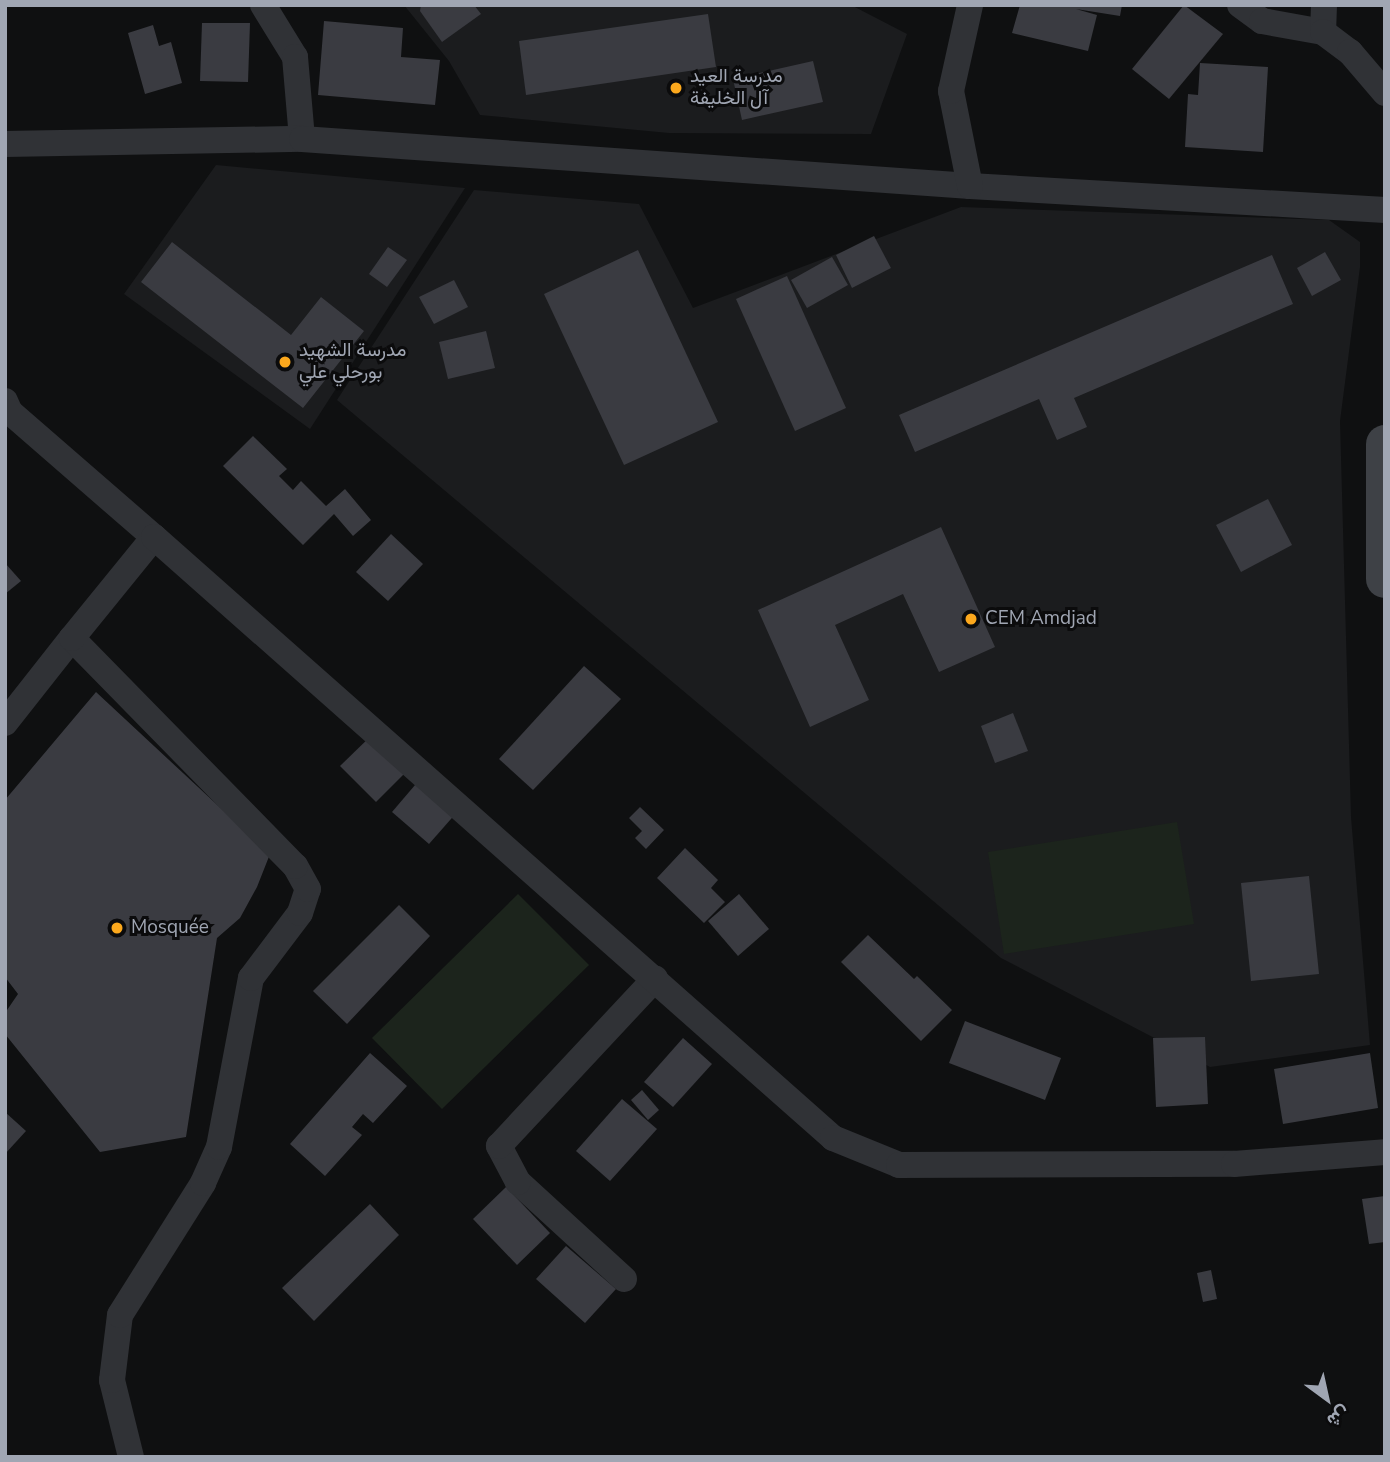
<!DOCTYPE html>
<meta charset="utf-8">
<style>
body{margin:0}
#map{position:relative;width:1390px;height:1462px;overflow:hidden;background:#0f1011;font-family:"Nunito Sans",Vazirmatn,sans-serif}
div>[style]{position:absolute}
[style*='--x']{left:calc(var(--x)*1px);top:calc(var(--y)*1px);width:calc(var(--w)*1px);rotate:calc(var(--a)*1deg)}
.built>*{inset:0;background:#1b1c1e}
.green>*{inset:0;background:#1c241c}
.building>*{inset:0;background:#3a3b41}
.street>*{height:26px;margin:-13px;padding:0 13px;transform-origin:13px;border-radius:13px;background:#303236}
.secondary>*{height:38px;margin:-19px;padding:0 19px;transform-origin:19px;border-radius:19px;background:#3e4146}
.dots>*{width:19px;height:19px;translate:-50% -50%;box-sizing:border-box;border:4px solid #0b0b0c;border-radius:50%}
span{translate:-50% -50%;white-space:nowrap;text-align:center;line-height:1.15;-webkit-text-stroke:6px #0b0b0c;paint-order:stroke}
.poi-label{font-size:19px;color:#a0a6b3}
.left{translate:0 -50%;text-align:left}
.frame{position:absolute;inset:0;border:7px solid #a0a6b3;pointer-events:none}
.north{position:absolute;left:1292px;top:1364px;width:70px;height:70px;-webkit-text-stroke:5px #0b0b0c;paint-order:stroke;rotate:147deg;font-size:19px;font-weight:700;line-height:28px;text-align:center;color:#a0a6b3}
.north::after{content:'';display:block;margin:auto;width:24px;height:32px;background:#a0a6b3;clip-path:polygon(50% 0,100% 100%,50% 72%,0 100%)}
</style>
<div id="map">
<div class="built">
<div style="clip-path:polygon(404px 5px,851px 5px,907px 34px,871px 134px,669px 133px,480px 115px,449px 61px)"></div>
<div style="clip-path:polygon(216px 165px,465px 188px,310px 429px,124px 294px)"></div>
<div style="clip-path:polygon(474px 190px,639px 204px,693px 308px,961px 207px,1329px 220px,1360px 242px,1360px 267px,1340px 421px,1351px 817px,1370px 1045px,1210px 1067px,1001px 958px,337px 400px)"></div>
</div>
<div class="green">
<div style="clip-path:polygon(1177px 822px,1194px 924px,1004px 954px,988px 852px)"></div>
<div style="clip-path:polygon(518px 894px,589px 965px,442px 1109px,372px 1038px)"></div>
</div>
<div class="building">
<div style="clip-path:polygon(421px 5px,474px 5px,481px 14px,442px 42px,420px 11px)"></div>
<div style="clip-path:polygon(1020px 5px,1062px 6px,1122px 5px,1120px 16px,1076px 9px,1097px 15px,1088px 51px,1012px 33px)"></div>
<div style="clip-path:polygon(1184px 5px,1223px 34px,1169px 99px,1132px 69px)"></div>
<div style="clip-path:polygon(708px 14px,716px 67px,526px 95px,519px 41px)"></div>
<div style="clip-path:polygon(324px 21px,403px 28px,401px 57px,440px 60px,435px 105px,318px 95px)"></div>
<div style="clip-path:polygon(202px 23px,250px 23px,248px 82px,200px 81px)"></div>
<div style="clip-path:polygon(153px 25px,159px 46px,171px 42px,182px 83px,145px 94px,128px 33px)"></div>
<div style="clip-path:polygon(813px 61px,823px 102px,742px 120px,733px 79px)"></div>
<div style="clip-path:polygon(1200px 63px,1268px 67px,1263px 152px,1185px 147px,1188px 94px,1198px 95px)"></div>
<div style="clip-path:polygon(874px 236px,891px 268px,852px 288px,836px 255px)"></div>
<div style="clip-path:polygon(172px 242px,291px 335px,321px 297px,364px 331px,303px 408px,141px 282px)"></div>
<div style="clip-path:polygon(388px 247px,407px 260px,387px 287px,369px 274px)"></div>
<div style="clip-path:polygon(638px 250px,718px 422px,624px 465px,544px 294px)"></div>
<div style="clip-path:polygon(1325px 252px,1341px 280px,1312px 296px,1297px 268px)"></div>
<div style="clip-path:polygon(1272px 255px,1293px 304px,1074px 398px,1087px 427px,1057px 440px,1039px 399px,915px 452px,899px 415px)"></div>
<div style="clip-path:polygon(832px 257px,848px 285px,807px 308px,791px 280px)"></div>
<div style="clip-path:polygon(787px 276px,846px 408px,795px 431px,736px 299px)"></div>
<div style="clip-path:polygon(454px 280px,468px 307px,434px 324px,419px 297px)"></div>
<div style="clip-path:polygon(486px 331px,495px 368px,448px 379px,439px 342px)"></div>
<div style="clip-path:polygon(253px 436px,287px 469px,279px 476px,293px 490px,301px 481px,326px 506px,345px 489px,371px 520px,353px 536px,334px 514px,303px 545px,223px 466px)"></div>
<div style="clip-path:polygon(1268px 499px,1292px 545px,1241px 572px,1216px 525px)"></div>
<div style="clip-path:polygon(941px 527px,995px 647px,939px 672px,903px 594px,835px 625px,869px 700px,810px 727px,758px 610px)"></div>
<div style="clip-path:polygon(391px 534px,423px 564px,388px 601px,356px 572px)"></div>
<div style="clip-path:polygon(5px 563px,21px 581px,5px 594px)"></div>
<div style="clip-path:polygon(584px 666px,621px 699px,533px 790px,499px 759px)"></div>
<div style="clip-path:polygon(96px 692px,270px 854px,257px 887px,240px 918px,217px 938px,186px 1137px,100px 1152px,5px 1034px,5px 1013px,18px 994px,5px 977px,5px 800px)"></div>
<div style="clip-path:polygon(1013px 713px,1028px 751px,995px 763px,981px 726px)"></div>
<div style="clip-path:polygon(375px 732px,410px 768px,376px 802px,340px 766px)"></div>
<div style="clip-path:polygon(421px 778px,458px 811px,429px 844px,392px 812px)"></div>
<div style="clip-path:polygon(640px 807px,664px 830px,646px 849px,635px 838px,642px 831px,629px 818px)"></div>
<div style="clip-path:polygon(685px 848px,718px 880px,711px 888px,725px 902px,704px 923px,657px 878px)"></div>
<div style="clip-path:polygon(1309px 876px,1319px 974px,1251px 981px,1241px 883px)"></div>
<div style="clip-path:polygon(739px 894px,769px 929px,738px 956px,708px 921px)"></div>
<div style="clip-path:polygon(399px 905px,430px 936px,347px 1024px,313px 991px)"></div>
<div style="clip-path:polygon(868px 935px,914px 979px,917px 976px,952px 1010px,921px 1041px,841px 962px)"></div>
<div style="clip-path:polygon(965px 1021px,1061px 1058px,1045px 1100px,949px 1063px)"></div>
<div style="clip-path:polygon(1205px 1037px,1208px 1104px,1156px 1107px,1153px 1038px)"></div>
<div style="clip-path:polygon(683px 1038px,712px 1064px,673px 1107px,644px 1082px)"></div>
<div style="clip-path:polygon(370px 1053px,407px 1086px,373px 1123px,363px 1114px,352px 1127px,362px 1135px,325px 1176px,290px 1144px)"></div>
<div style="clip-path:polygon(1370px 1053px,1378px 1108px,1283px 1124px,1274px 1069px)"></div>
<div style="clip-path:polygon(642px 1090px,659px 1110px,648px 1120px,631px 1100px)"></div>
<div style="clip-path:polygon(622px 1099px,657px 1129px,610px 1181px,576px 1151px)"></div>
<div style="clip-path:polygon(5px 1112px,26px 1131px,5px 1154px)"></div>
<div style="clip-path:polygon(506px 1187px,550px 1233px,517px 1265px,473px 1219px)"></div>
<div style="clip-path:polygon(1385px 1196px,1385px 1242px,1369px 1244px,1362px 1199px)"></div>
<div style="clip-path:polygon(370px 1204px,399px 1235px,314px 1321px,282px 1288px)"></div>
<div style="clip-path:polygon(566px 1246px,616px 1289px,585px 1323px,536px 1279px)"></div>
<div style="clip-path:polygon(1211px 1270px,1217px 1299px,1203px 1302px,1197px 1273px)"></div>
</div>
<div class="street">
<div style="--x:263;--y:5;--w:61;--a:58.4"></div>
<div style="--x:295;--y:57;--w:82;--a:85.1"></div>
<div style="--x:1240;--y:5;--w:27;--a:36"></div>
<div style="--x:1262;--y:21;--w:62;--a:10.2"></div>
<div style="--x:1324;--y:5;--w:27;--a:92"></div>
<div style="--x:1323;--y:32;--w:34;--a:37"></div>
<div style="--x:1350;--y:52;--w:54;--a:49.5"></div>
<div style="--x:5;--y:144;--w:297;--a:-1"></div>
<div style="--x:302;--y:139;--w:670;--a:4.02"></div>
<div style="--x:970;--y:186;--w:416;--a:3.3"></div>
<div style="--x:970;--y:186;--w:97;--a:-101.3"></div>
<div style="--x:951;--y:91;--w:88;--a:-77.5"></div>
<div style="--x:5;--y:401;--w:12;--a:66"></div>
<div style="--x:10;--y:412;--w:191;--a:41"></div>
<div style="--x:5;--y:723;--w:108;--a:-51.8"></div>
<div style="--x:624;--y:1279;--w:144;--a:-137.5"></div>
<div style="--x:518;--y:1182;--w:41;--a:-117.8"></div>
<div style="--x:499;--y:1146;--w:229;--a:-47"></div>
<div style="--x:131;--y:1457;--w:79;--a:-103.9"></div>
<div style="--x:112;--y:1380;--w:65;--a:-83"></div>
<div style="--x:120;--y:1315;--w:156;--a:-57.8"></div>
<div style="--x:203;--y:1183;--w:39;--a:-66"></div>
<div style="--x:219;--y:1147;--w:172;--a:-79.3"></div>
<div style="--x:251;--y:978;--w:81;--a:-53"></div>
<div style="--x:300;--y:913;--w:25;--a:-72"></div>
<div style="--x:308;--y:889;--w:26;--a:-119"></div>
<div style="--x:295;--y:866;--w:319;--a:-134.4"></div>
<div style="--x:72;--y:638;--w:130;--a:-50.9"></div>
<div style="--x:154;--y:537;--w:907;--a:41.51"></div>
<div style="--x:833;--y:1138;--w:71;--a:22.2"></div>
<div style="--x:899;--y:1165;--w:335;--a:-0.2"></div>
<div style="--x:1234;--y:1164;--w:151;--a:-4.5"></div>
</div>
<div class="secondary">
<div style="--x:1385;--y:444;--w:135;--a:90"></div>
</div>
<div class="dots">
<div style="left:676px;top:88px;background:#fca81d"></div>
<div style="left:285px;top:362px;background:#fca81d"></div>
<div style="left:971px;top:619px;background:#fca81d"></div>
<div style="left:117px;top:928px;background:#fca81d"></div>
</div>
<div class="poi-label">
<span class="left" style="left:690px;top:88px">مدرسة العيد<br>آل الخليفة</span>
<span class="left" style="left:299px;top:362px">مدرسة الشهيد<br>بورحلي علي</span>
<span class="left" style="left:985px;top:619px">CEM Amdjad</span>
<span class="left" style="left:131px;top:928px">Mosquée</span>
</div>
<div class="frame"></div>
<div class="north">ش</div>
</div>
